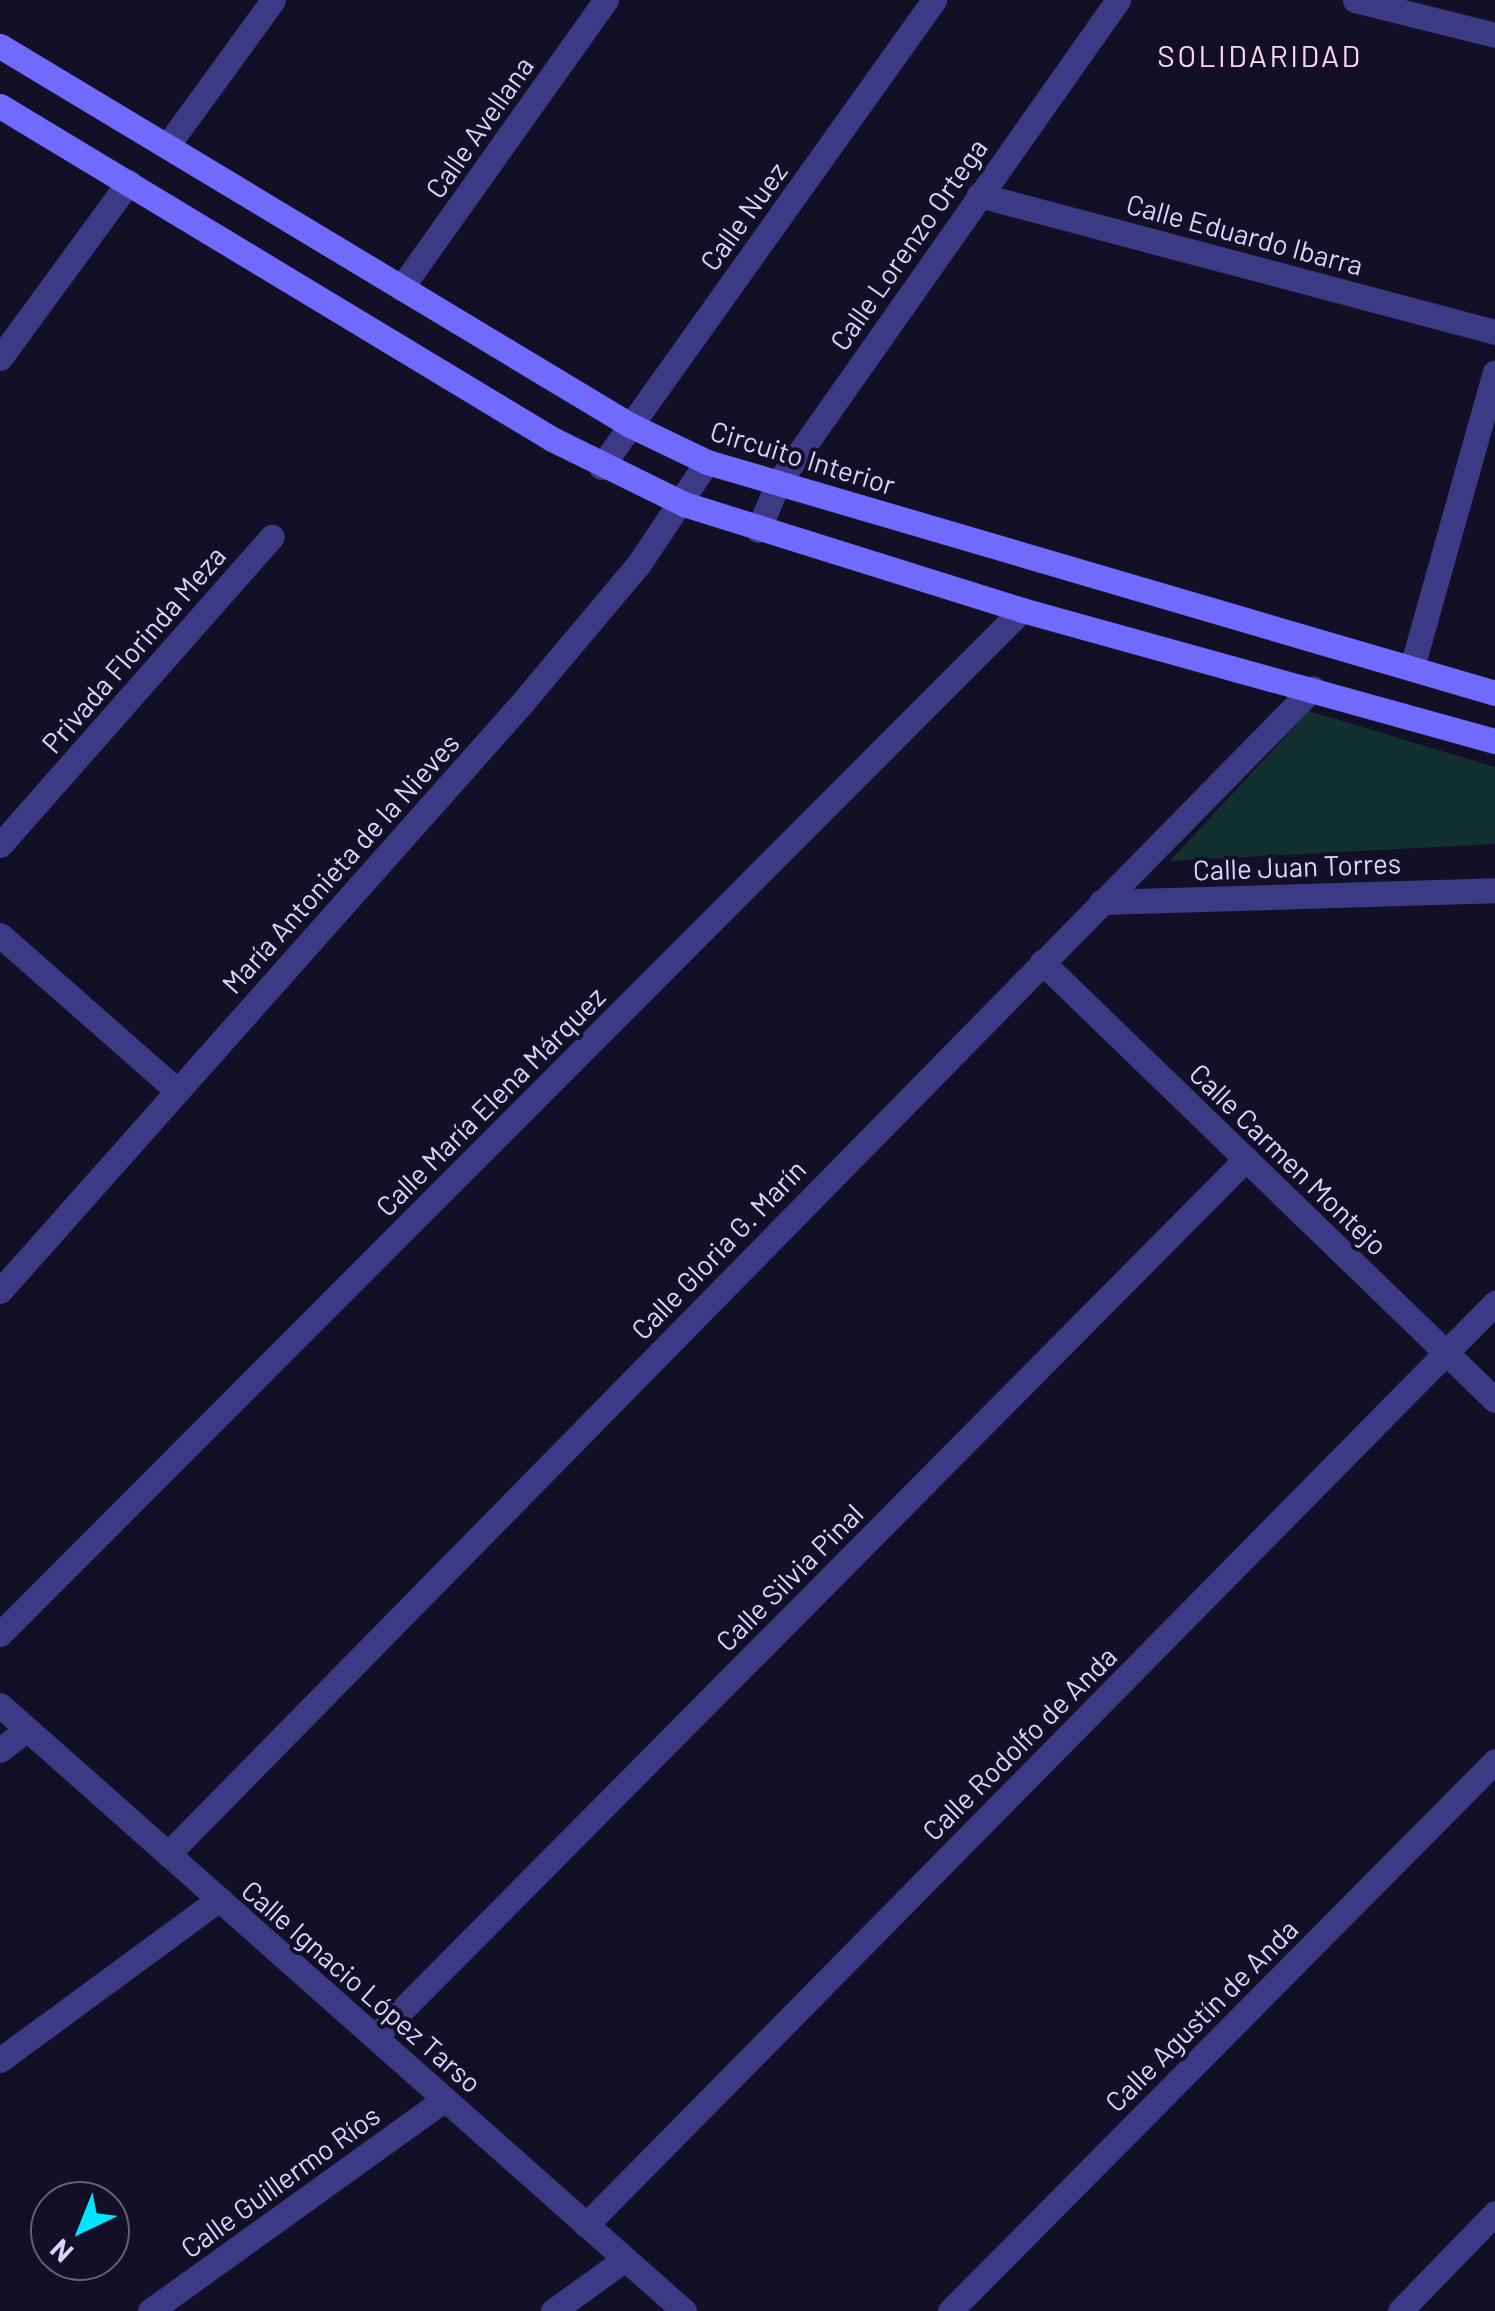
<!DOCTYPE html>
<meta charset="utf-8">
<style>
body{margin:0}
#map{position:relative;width:1495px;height:2311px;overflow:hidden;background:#130f26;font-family:Barlow,sans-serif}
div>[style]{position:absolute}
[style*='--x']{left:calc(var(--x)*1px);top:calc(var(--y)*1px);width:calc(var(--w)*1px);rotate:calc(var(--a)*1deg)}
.green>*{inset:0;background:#12302f}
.minor>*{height:25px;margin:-12.5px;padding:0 12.5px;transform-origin:12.5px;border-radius:12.5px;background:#3d3a85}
.secondary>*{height:25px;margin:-12.5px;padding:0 12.5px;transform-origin:12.5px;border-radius:12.5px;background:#6f6bff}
span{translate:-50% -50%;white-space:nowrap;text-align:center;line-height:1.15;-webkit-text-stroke:8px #130f26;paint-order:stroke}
.street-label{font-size:28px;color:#d9d4ff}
.neighbourhood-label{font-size:30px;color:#ffd6f0;letter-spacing:2.5px}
.north{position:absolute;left:30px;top:2181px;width:100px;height:100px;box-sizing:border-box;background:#130f26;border:2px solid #625e7d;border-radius:50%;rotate:223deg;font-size:28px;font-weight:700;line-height:40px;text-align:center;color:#d9d4ff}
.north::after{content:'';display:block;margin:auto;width:35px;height:45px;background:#00e5ff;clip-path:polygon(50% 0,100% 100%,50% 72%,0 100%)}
</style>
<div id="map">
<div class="green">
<div style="clip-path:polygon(1309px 711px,1495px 767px,1495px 844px,1170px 861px)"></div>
</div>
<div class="minor">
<div style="--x:1355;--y:0;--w:144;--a:14"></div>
<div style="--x:167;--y:146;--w:180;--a:-54"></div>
<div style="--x:979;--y:195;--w:534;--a:14.87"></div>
<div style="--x:401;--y:288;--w:354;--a:-54.6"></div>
<div style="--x:0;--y:358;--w:218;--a:-53.8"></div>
<div style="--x:601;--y:467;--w:574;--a:-54.51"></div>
<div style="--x:758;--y:530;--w:51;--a:-66.9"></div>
<div style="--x:778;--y:483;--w:591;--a:-54.86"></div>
<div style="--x:1412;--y:667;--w:306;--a:-74.3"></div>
<div style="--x:0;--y:845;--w:411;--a:-48.6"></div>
<div style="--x:1101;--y:902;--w:394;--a:-1.7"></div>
<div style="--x:0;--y:935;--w:233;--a:41.3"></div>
<div style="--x:1042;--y:962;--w:630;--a:44.04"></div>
<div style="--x:0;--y:1291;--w:786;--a:-48.4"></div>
<div style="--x:522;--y:703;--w:180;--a:-50"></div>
<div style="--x:638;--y:565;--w:124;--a:-56.2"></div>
<div style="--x:0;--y:1634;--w:1447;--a:-45.06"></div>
<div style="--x:0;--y:1705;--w:914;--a:41.54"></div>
<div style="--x:0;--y:1750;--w:34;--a:-38"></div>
<div style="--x:168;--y:1854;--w:1634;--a:-45.52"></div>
<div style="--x:375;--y:2037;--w:1237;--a:-45.23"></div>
<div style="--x:0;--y:2060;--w:272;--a:-36.3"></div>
<div style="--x:586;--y:2225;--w:1295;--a:-45.41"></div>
<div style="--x:150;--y:2311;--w:363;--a:-35.7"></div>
<div style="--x:553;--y:2311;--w:89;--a:-35.8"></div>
<div style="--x:950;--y:2311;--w:774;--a:-45.26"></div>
<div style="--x:1400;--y:2311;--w:136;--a:-45.9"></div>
</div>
<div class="secondary">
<div style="--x:0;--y:46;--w:735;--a:31.03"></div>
<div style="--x:630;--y:425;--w:85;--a:25.7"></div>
<div style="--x:707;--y:462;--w:821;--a:16.34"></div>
<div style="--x:0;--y:106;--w:645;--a:31.1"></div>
<div style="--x:552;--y:439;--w:147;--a:26.2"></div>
<div style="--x:684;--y:504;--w:354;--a:17.4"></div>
<div style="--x:1022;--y:610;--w:491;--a:15.5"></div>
</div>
<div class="street-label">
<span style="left:479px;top:127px;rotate:-55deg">Calle Avellana</span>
<span style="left:743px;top:216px;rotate:-54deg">Calle Nuez</span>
<span style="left:1245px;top:234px;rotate:15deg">Calle Eduardo Ibarra</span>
<span style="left:908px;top:244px;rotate:-55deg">Calle Lorenzo Ortega</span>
<span style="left:803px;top:457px;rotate:17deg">Circuito Interior</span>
<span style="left:133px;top:649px;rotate:-49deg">Privada Florinda Meza</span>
<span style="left:340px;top:863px;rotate:-48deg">María Antonieta de la Nieves</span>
<span style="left:1297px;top:866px;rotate:-2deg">Calle Juan Torres</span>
<span style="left:490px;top:1101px;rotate:-45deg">Calle María Elena Márquez</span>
<span style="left:1289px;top:1159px;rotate:44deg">Calle Carmen Montejo</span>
<span style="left:718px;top:1249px;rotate:-46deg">Calle Gloria G. Marín</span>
<span style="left:789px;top:1577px;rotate:-45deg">Calle Silvia Pinal</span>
<span style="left:1019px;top:1743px;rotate:-45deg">Calle Rodolfo de Anda</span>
<span style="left:362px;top:1986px;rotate:41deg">Calle Ignacio López Tarso</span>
<span style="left:1201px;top:2015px;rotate:-45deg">Calle Agustín de Anda</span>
<span style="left:280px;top:2181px;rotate:-36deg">Calle Guillermo Ríos</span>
</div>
<div class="neighbourhood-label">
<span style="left:1260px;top:55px">SOLIDARIDAD</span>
</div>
<div class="north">N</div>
</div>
